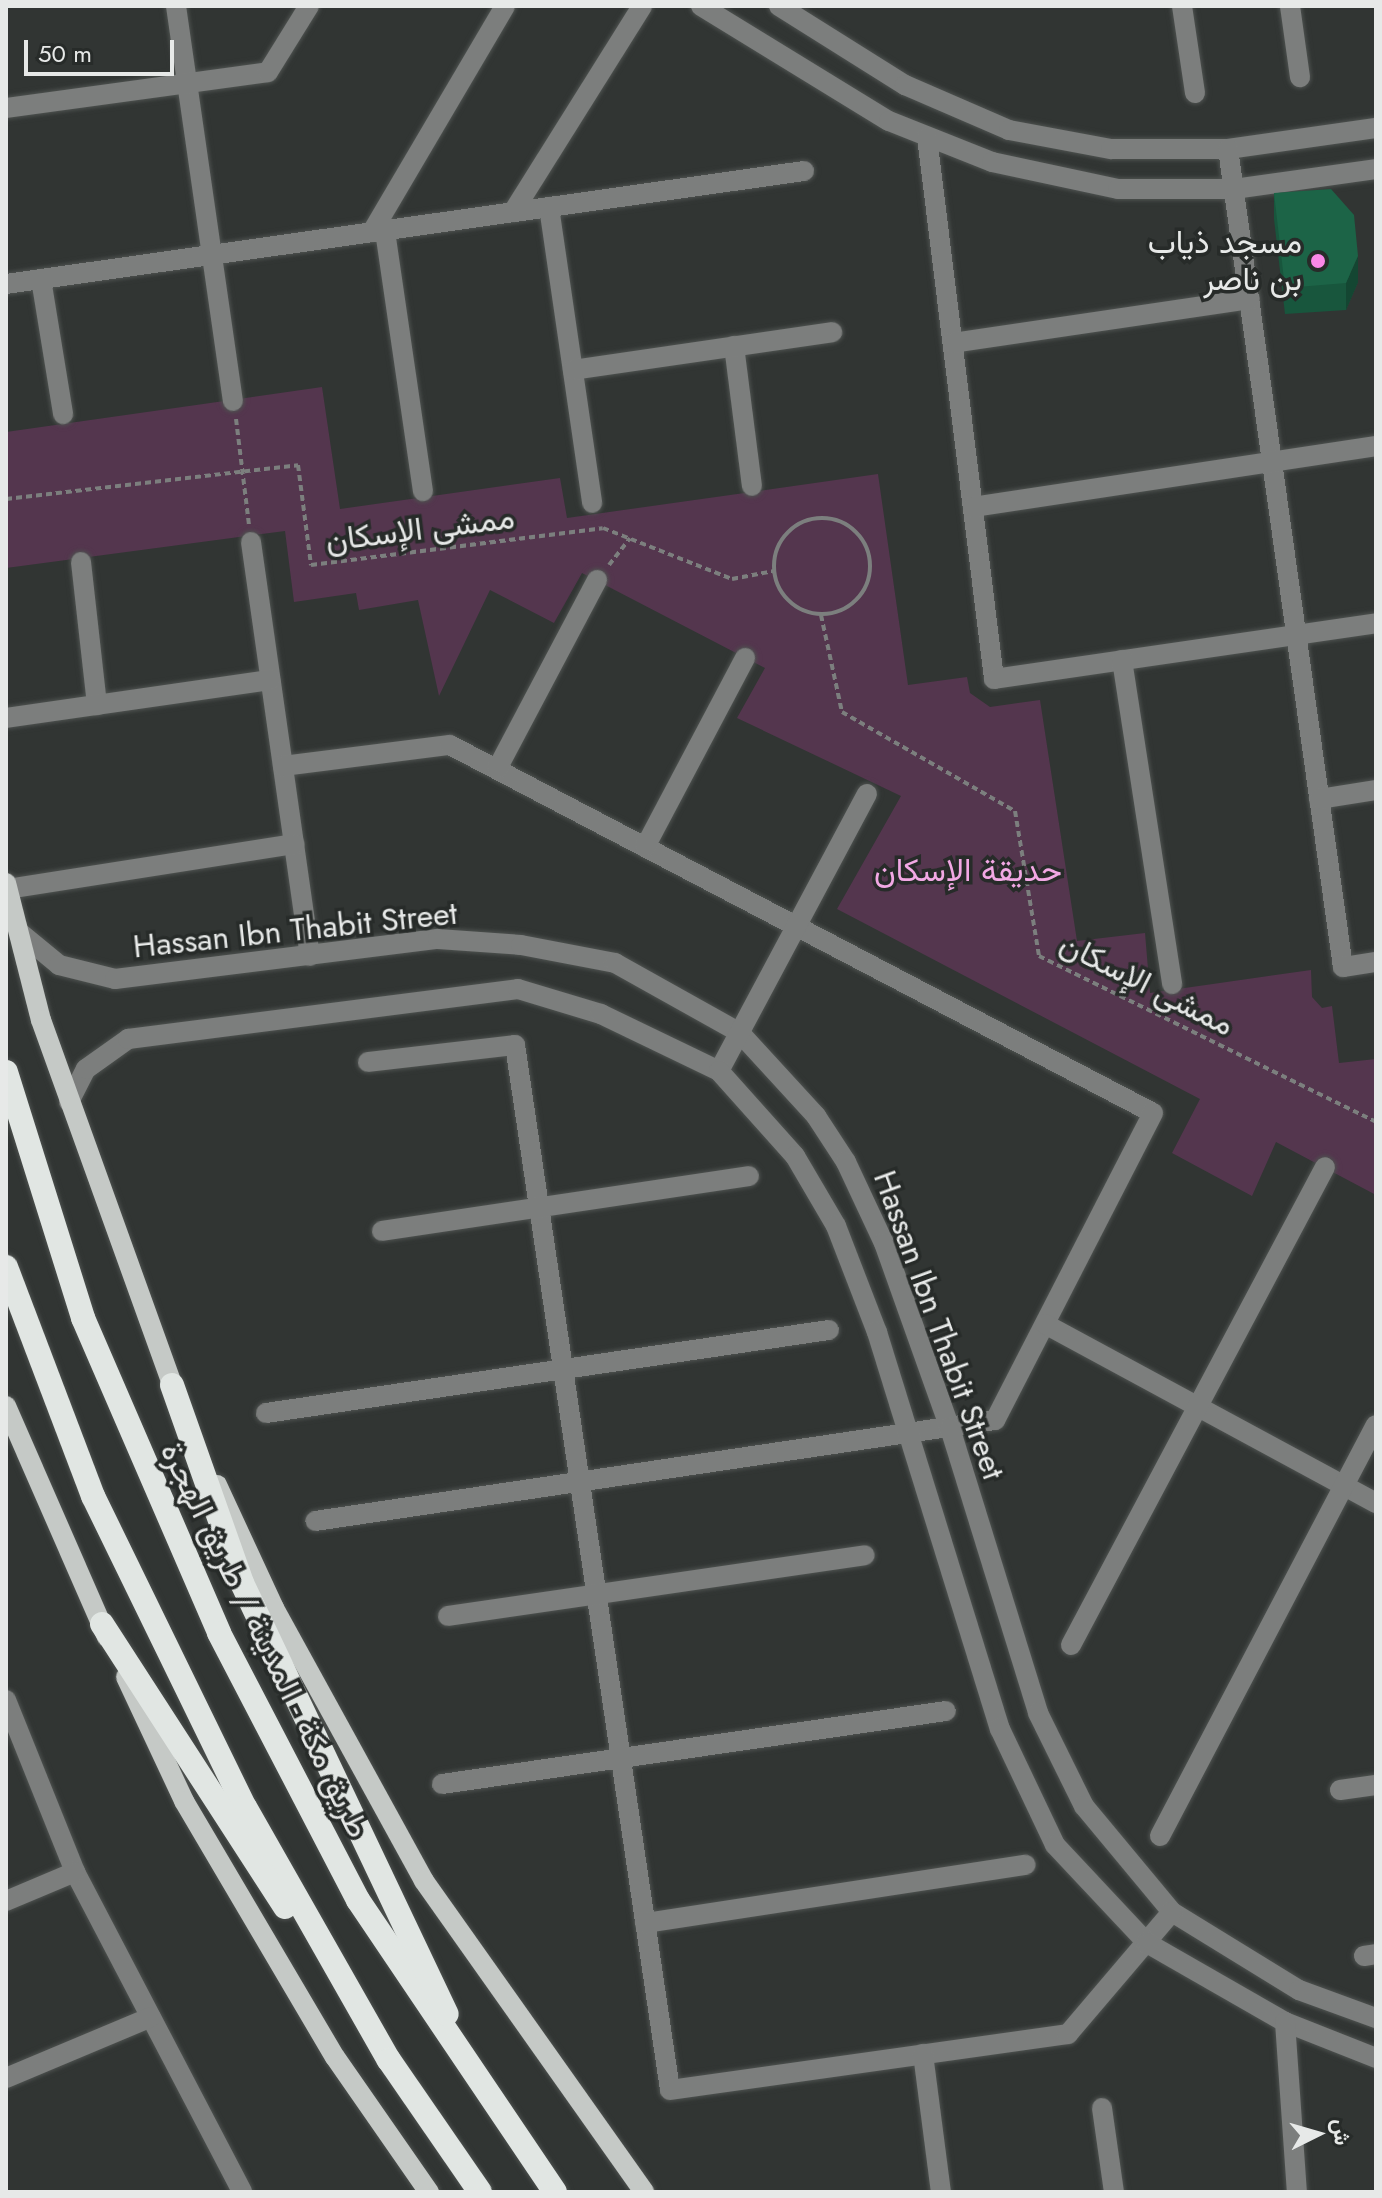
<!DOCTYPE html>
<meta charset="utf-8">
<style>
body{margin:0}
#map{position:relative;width:1382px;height:2198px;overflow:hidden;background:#313533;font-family:Jost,Vazirmatn,sans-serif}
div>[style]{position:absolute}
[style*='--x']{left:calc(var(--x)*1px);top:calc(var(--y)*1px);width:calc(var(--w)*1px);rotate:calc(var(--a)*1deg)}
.green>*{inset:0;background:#54364e}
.path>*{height:4px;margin-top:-2px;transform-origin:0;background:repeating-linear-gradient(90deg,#7c7f7e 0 6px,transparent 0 10px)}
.path>.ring{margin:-2px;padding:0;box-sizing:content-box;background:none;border:4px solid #7c7f7e;border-radius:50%}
.roads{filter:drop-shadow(0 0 2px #4e5250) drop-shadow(0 0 2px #4e5250)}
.minor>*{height:20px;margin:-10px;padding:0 10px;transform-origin:10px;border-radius:10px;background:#7c7e7d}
.major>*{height:20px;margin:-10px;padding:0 10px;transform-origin:10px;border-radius:10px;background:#c5c9c6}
.highway>*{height:24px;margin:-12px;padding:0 12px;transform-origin:12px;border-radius:12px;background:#e1e6e3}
.wall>*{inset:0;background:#18563d}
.shaded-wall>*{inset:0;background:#144632}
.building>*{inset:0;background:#1c6447}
.dots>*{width:22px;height:22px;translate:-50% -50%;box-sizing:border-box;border:4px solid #272b29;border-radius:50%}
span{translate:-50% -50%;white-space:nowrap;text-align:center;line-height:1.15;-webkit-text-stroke:7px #272b29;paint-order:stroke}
.poi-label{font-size:32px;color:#e7e9e8}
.right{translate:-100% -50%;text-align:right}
.street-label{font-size:32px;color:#e7e9e8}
.park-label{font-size:32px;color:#f2a8e4}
.frame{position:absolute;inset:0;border:8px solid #e7e9e8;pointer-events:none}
.north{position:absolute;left:1278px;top:2094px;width:80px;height:80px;-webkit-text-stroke:6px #272b29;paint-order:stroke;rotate:85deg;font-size:22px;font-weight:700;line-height:32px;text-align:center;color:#e7e9e8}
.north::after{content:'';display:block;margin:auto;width:28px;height:36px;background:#e7e9e8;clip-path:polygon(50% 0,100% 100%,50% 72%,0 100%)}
.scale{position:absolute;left:24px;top:40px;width:150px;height:36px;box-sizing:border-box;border:4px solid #e7e9e8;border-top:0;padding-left:10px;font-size:24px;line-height:28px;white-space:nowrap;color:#e7e9e8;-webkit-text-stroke:6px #272b29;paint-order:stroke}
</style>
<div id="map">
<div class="green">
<div style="clip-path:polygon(322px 387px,340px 509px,560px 478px,567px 518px,878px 474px,908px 685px,967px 677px,970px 693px,990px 707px,1040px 700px,1077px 941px,1145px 933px,1150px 993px,1311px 970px,1312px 997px,1322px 1008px,1332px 1006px,1339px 1063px,1376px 1059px,1376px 1195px,1276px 1142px,1252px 1196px,1172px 1153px,1200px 1099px,837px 909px,901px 796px,737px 718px,765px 668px,582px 573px,554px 623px,490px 590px,439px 696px,418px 600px,359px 610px,356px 593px,294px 602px,285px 531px,6px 568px,6px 432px)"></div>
</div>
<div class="path">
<div style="--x:236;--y:419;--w:107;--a:83"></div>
<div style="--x:6;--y:499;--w:294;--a:-6.6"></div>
<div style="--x:298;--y:465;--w:101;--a:82.6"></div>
<div style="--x:311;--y:565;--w:294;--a:-7.2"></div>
<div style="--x:603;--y:528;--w:139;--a:21.6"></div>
<div style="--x:732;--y:579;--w:43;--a:-10.8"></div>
<div class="ring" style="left:774px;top:518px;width:92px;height:92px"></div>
<div style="--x:609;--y:565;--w:34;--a:-52"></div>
<div style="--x:821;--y:615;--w:99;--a:77.8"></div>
<div style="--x:842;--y:712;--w:199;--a:29.8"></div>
<div style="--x:1015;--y:811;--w:147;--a:80.6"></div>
<div style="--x:1039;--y:956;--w:376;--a:26.2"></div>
</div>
<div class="roads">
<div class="minor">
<div style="--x:176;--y:6;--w:399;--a:81.8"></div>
<div style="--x:701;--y:6;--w:220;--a:31.5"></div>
<div style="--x:889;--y:121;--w:111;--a:21.7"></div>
<div style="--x:992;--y:162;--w:129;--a:12.1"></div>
<div style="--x:1118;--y:189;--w:116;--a:0"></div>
<div style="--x:1234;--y:189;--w:143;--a:-8"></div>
<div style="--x:779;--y:6;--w:149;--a:32.1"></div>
<div style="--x:905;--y:85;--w:113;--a:23.4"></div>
<div style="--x:1009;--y:130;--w:104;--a:10.6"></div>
<div style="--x:1111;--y:149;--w:117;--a:0"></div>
<div style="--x:1228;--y:149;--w:149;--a:-8.1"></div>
<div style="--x:1182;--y:6;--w:88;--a:81.5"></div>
<div style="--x:1290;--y:6;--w:72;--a:82"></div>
<div style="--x:6;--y:108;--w:264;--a:-7.8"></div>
<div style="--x:268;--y:72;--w:78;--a:-58.2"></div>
<div style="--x:927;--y:137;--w:546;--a:82.95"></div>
<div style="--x:994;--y:679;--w:386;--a:-8.3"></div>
<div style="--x:1228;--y:149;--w:826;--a:82"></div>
<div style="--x:1343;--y:967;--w:33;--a:-9"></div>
<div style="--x:549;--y:207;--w:299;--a:81.7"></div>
<div style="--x:513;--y:212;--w:243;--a:-57.9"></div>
<div style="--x:385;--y:231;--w:263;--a:81.7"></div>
<div style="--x:372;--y:232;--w:262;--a:-59.5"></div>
<div style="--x:41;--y:279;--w:137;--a:80.7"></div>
<div style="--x:6;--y:284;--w:806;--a:-8.06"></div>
<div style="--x:953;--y:343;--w:300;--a:-8.4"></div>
<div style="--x:734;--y:346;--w:141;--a:82.7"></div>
<div style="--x:573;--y:370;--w:262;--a:-8.3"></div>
<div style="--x:973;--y:507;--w:408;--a:-8.6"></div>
<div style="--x:251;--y:542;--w:418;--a:81.9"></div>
<div style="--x:81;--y:562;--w:144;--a:83.6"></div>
<div style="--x:1122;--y:660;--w:328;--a:81.2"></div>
<div style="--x:6;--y:718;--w:267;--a:-8.2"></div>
<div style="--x:283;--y:766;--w:168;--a:-7.2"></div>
<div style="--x:450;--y:745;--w:793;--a:27.63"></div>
<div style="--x:1153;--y:1113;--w:345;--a:117.2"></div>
<div style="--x:995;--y:1420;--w:687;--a:171.55"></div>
<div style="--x:497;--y:769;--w:214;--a:-62.1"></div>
<div style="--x:1319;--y:799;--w:58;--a:-9"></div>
<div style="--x:645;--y:847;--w:214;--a:-62.1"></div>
<div style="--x:7;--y:889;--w:291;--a:-8.9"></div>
<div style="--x:19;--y:932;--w:52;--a:39.5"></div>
<div style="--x:59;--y:965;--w:58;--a:14"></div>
<div style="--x:115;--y:979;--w:325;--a:-7.1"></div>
<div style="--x:438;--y:939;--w:83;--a:4.1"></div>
<div style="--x:521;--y:945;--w:96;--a:10.8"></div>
<div style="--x:615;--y:963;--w:143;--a:29.2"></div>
<div style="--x:740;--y:1033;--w:113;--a:47.5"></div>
<div style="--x:816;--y:1116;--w:55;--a:56.9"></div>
<div style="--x:846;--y:1162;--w:89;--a:64.9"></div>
<div style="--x:884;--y:1243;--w:196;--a:70.4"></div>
<div style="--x:950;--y:1428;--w:298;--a:72.8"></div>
<div style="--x:1038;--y:1713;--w:104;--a:63.7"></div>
<div style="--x:1084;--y:1806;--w:138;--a:50.3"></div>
<div style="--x:1172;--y:1912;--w:149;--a:31.6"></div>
<div style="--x:1299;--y:1990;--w:82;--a:20"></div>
<div style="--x:368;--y:1062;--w:148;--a:-6.6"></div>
<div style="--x:515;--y:1045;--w:1056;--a:81.56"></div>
<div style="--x:670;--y:2090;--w:402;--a:-8"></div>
<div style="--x:1068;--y:2034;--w:160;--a:-49.6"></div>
<div style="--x:719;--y:1071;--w:314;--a:-61.9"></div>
<div style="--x:69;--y:1102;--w:37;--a:-63"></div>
<div style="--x:86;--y:1069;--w:52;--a:-35.5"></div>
<div style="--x:128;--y:1039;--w:393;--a:-7.3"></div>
<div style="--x:518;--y:989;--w:87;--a:16.8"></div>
<div style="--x:601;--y:1014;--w:131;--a:25.8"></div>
<div style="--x:719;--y:1071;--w:114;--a:48.2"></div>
<div style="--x:795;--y:1156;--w:81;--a:59.6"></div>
<div style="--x:836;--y:1226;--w:114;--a:68.9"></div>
<div style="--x:877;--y:1332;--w:416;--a:72.8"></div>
<div style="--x:1000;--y:1729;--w:128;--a:64.6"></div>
<div style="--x:1055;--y:1845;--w:134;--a:46.8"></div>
<div style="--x:1147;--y:1943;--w:159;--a:29.8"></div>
<div style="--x:1285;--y:2022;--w:98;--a:21.6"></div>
<div style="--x:382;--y:1231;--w:371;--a:-8.5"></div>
<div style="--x:1045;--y:1324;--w:376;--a:28.4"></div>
<div style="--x:266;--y:1413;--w:569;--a:-8.39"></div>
<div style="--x:448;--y:1616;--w:421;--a:-8.3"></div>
<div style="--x:1071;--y:1645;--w:541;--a:-62.01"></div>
<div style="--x:6;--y:1700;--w:185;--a:68.1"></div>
<div style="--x:75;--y:1872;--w:361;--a:62.4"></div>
<div style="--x:442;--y:1784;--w:509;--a:-8.24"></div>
<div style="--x:1340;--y:1790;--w:36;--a:-8"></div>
<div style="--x:1160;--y:1836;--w:464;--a:-62.3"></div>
<div style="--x:6;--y:1901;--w:75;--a:-22.8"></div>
<div style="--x:645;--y:1923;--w:385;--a:-8.7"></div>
<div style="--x:1364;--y:1956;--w:12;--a:-9"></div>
<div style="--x:1285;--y:2022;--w:170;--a:86"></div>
<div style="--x:923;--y:2054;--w:139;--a:82.6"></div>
<div style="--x:6;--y:2078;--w:157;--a:-22.8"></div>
<div style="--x:1102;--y:2108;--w:85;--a:81.9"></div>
</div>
<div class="major">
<div style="--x:6;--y:883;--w:141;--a:75.7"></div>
<div style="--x:41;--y:1020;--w:401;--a:70.2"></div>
<div style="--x:6;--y:1406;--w:252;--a:66.4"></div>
<div style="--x:217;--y:1485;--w:136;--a:65.1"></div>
<div style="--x:274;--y:1608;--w:311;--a:61.2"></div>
<div style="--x:424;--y:1881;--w:381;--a:54.7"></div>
<div style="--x:126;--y:1677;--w:137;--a:64.9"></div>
<div style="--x:184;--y:1801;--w:297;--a:59.5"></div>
<div style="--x:335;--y:2057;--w:165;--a:55.2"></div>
</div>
<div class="highway">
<div style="--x:6;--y:1072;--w:258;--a:72.6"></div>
<div style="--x:83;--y:1318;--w:343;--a:66.6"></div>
<div style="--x:219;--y:1633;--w:301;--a:62.5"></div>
<div style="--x:358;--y:1900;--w:352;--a:56"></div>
<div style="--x:6;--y:1267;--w:245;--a:69.2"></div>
<div style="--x:93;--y:1496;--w:346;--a:64"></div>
<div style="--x:245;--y:1807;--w:291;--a:60.4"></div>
<div style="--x:389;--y:2060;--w:160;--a:55.4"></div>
<div style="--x:172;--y:1385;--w:210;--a:70.5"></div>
<div style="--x:242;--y:1583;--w:477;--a:64.6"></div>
<div style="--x:102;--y:1624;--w:337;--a:57.1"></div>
</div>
</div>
<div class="wall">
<div style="clip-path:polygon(1274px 193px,1358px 282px,1346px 310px,1285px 314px,1274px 219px)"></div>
</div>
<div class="shaded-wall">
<div style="clip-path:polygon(1358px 256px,1358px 282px,1346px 310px,1346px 283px)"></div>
</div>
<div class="building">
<div style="clip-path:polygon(1331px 189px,1354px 215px,1358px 256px,1346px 283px,1285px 288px,1274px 193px)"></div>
</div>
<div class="dots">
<div style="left:1318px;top:261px;background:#fa87e7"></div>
</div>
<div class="poi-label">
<span class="right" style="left:1302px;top:261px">مسجد ذياب<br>بن ناصر</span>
</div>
<div class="street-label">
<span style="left:420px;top:529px;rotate:-7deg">ممشى الإسكان</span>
<span style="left:295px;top:930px;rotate:-6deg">Hassan Ibn Thabit Street</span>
<span style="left:1147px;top:984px;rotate:27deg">ممشى الإسكان</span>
<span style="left:939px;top:1325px;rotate:70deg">Hassan Ibn Thabit Street</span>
<span style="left:265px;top:1640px;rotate:64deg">طريق مكة - المدينة / طريق الهجرة</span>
</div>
<div class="park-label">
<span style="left:968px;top:870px">حديقة الإسكان</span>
</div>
<div class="frame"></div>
<div class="north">ش</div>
<div class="scale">50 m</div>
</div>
